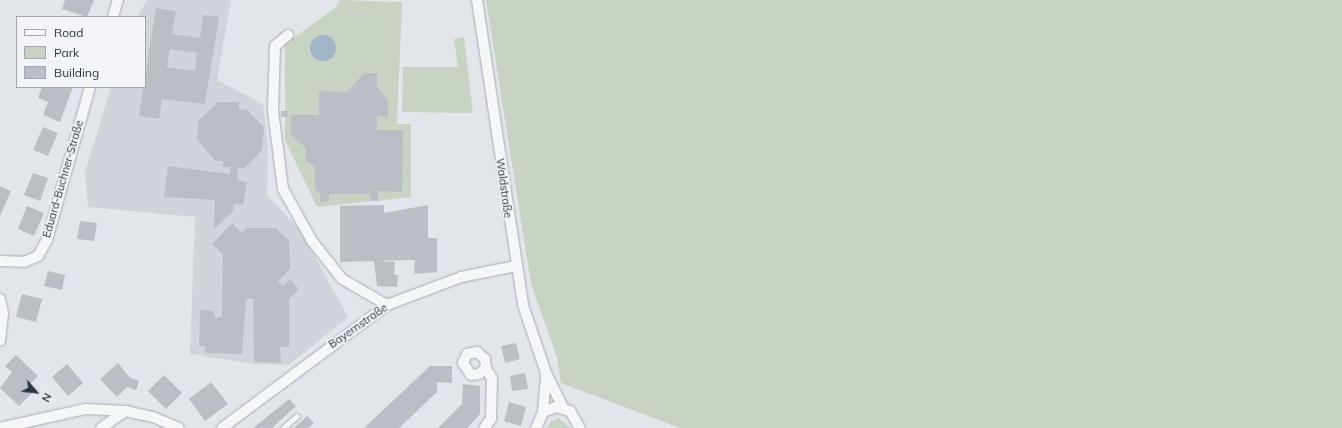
<!DOCTYPE html>
<meta charset="utf-8">
<style>
body{margin:0}
#map{position:relative;width:1342px;height:428px;overflow:hidden;background:#e2e6ea;font-family:Mulish,sans-serif}
div>[style]{position:absolute}
[style*='--x']{left:calc(var(--x)*1px);top:calc(var(--y)*1px);width:calc(var(--w)*1px);rotate:calc(var(--a)*1deg)}
.built>*{inset:0;background:#d0d5db}
.green>*{inset:0;background:#c9d3c4}
.water>*{inset:0;background:#a0b6c7}
.round{border-radius:50%}
.building>*{inset:0;background:#babfc6}
.roads{filter:drop-shadow(0 0 1px #a7adb4) drop-shadow(0 0 1px #a7adb4)}
.lane>*{height:5px;margin:-2.5px;padding:0 2.5px;transform-origin:2.5px;border-radius:2.5px;background:#f5f6f8}
.street>*{height:10px;margin:-5px;padding:0 5px;transform-origin:5px;border-radius:5px;background:#f5f6f8}
span{translate:-50% -50%;white-space:nowrap;text-align:center;line-height:1.15;-webkit-text-stroke:3.5px #f2f4f7;paint-order:stroke}
.street-label{font-size:11px;color:#2b3540}
.legend{position:absolute;left:16px;top:16px;width:130px;height:72px;box-sizing:border-box;background:#f2f4f7;border:1px solid #a2a8ae;margin:0;padding:5px 7px;list-style:none;font-size:12px;color:#2b3540}
.legend li{display:flex;align-items:center;gap:8px;height:20px}
.legend b{width:20px;border:1px solid #a2a8ae}
.north{position:absolute;left:16px;top:372px;width:40px;height:40px;-webkit-text-stroke:3px #f2f4f7;paint-order:stroke;rotate:118deg;font-size:11px;font-weight:700;line-height:16px;text-align:center;color:#2b3540}
.north::after{content:'';display:block;margin:auto;width:14px;height:18px;background:#2b3540;clip-path:polygon(50% 0,100% 100%,50% 72%,0 100%)}
</style>
<div id="map">
<div class="built">
<div style="clip-path:polygon(147px 0,231px 0,217px 80px,263px 104px,268px 146px,267px 195px,301px 231px,348px 317px,289px 365px,254px 364px,190px 354px,195px 217px,88px 207px,85px 172px,111px 87px,145px 87px,145px 17px,137px 17px)"></div>
</div>
<div class="green">
<div style="clip-path:polygon(340px 0,402px 2px,397px 124px,411px 124px,411px 197px,317px 207px,285px 140px,285px 44px,335px 8px)"></div>
<div style="clip-path:polygon(486px 0,1342px 0,1342px 428px,680px 428px,561px 383px,557px 357px,531px 284px)"></div>
<div style="clip-path:polygon(464px 37px,473px 113px,402px 112px,403px 67px,458px 67px,454px 39px)"></div>
<div style="clip-path:polygon(559px 418px,571px 428px,547px 428px,551px 421px)"></div>
</div>
<div class="water">
<div class="round" style="left:310px;top:35px;width:26px;height:26px"></div>
</div>
<div class="building">
<div style="clip-path:polygon(65px 0,94px 0,87px 17px,62px 9px)"></div>
<div style="clip-path:polygon(evenodd,156px 8px,176px 11px,172px 34px,200px 38px,203px 15px,219px 17px,205px 104px,162px 99px,159px 119px,139px 116px,156px 8px,170px 49px,197px 53px,195px 71px,167px 67px,170px 49px)"></div>
<div style="clip-path:polygon(364px 73px,377px 73px,377px 87px,388px 100px,388px 117px,377px 116px,377px 130px,403px 130px,402px 192px,378px 191px,378px 201px,370px 200px,370px 194px,329px 194px,329px 201px,320px 202px,320px 193px,315px 190px,315px 167px,305px 160px,306px 148px,290px 134px,291px 115px,319px 115px,319px 91px,347px 92px)"></div>
<div style="clip-path:polygon(42px 87px,73px 87px,60px 122px,43px 115px,48px 102px,38px 98px)"></div>
<div style="clip-path:polygon(218px 102px,239px 102px,239px 109px,247px 110px,264px 127px,262px 150px,245px 168px,238px 168px,237px 180px,247px 182px,243px 205px,234px 204px,233px 211px,214px 229px,215px 200px,164px 197px,168px 166px,230px 174px,231px 167px,223px 167px,223px 161px,215px 161px,197px 139px,199px 120px)"></div>
<div style="clip-path:polygon(281px 111px,288px 111px,288px 117px,281px 117px)"></div>
<div style="clip-path:polygon(43px 127px,58px 133px,48px 156px,33px 150px)"></div>
<div style="clip-path:polygon(33px 173px,48px 178px,40px 201px,24px 195px)"></div>
<div style="clip-path:polygon(0 186px,11px 191px,0 216px)"></div>
<div style="clip-path:polygon(384px 205px,384px 213px,428px 205px,428px 238px,437px 238px,437px 272px,414px 274px,415px 260px,376px 261px,395px 262px,394px 275px,398px 275px,397px 287px,377px 286px,374px 261px,340px 262px,340px 206px)"></div>
<div style="clip-path:polygon(27px 206px,44px 213px,34px 236px,18px 229px)"></div>
<div style="clip-path:polygon(80px 221px,97px 223px,94px 241px,77px 239px)"></div>
<div style="clip-path:polygon(232px 223px,242px 233px,247px 228px,276px 228px,289px 241px,290px 269px,278px 281px,283px 286px,290px 279px,299px 289px,289px 299px,289px 347px,280px 347px,281px 363px,254px 362px,253px 299px,246px 299px,242px 354px,205px 353px,205px 346px,199px 346px,200px 310px,214px 311px,215px 318px,222px 317px,223px 254px,212px 244px)"></div>
<div style="clip-path:polygon(48px 271px,65px 275px,62px 290px,44px 286px)"></div>
<div style="clip-path:polygon(22px 294px,42px 299px,36px 322px,16px 317px)"></div>
<div style="clip-path:polygon(516px 343px,520px 359px,505px 363px,501px 346px)"></div>
<div style="clip-path:polygon(16px 355px,38px 376px,27px 387px,32px 393px,19px 406px,0 388px,12px 372px,5px 366px)"></div>
<div style="clip-path:polygon(118px 363px,130px 378px,139px 381px,136px 390px,127px 387px,117px 397px,100px 379px)"></div>
<div style="clip-path:polygon(67px 364px,83px 383px,68px 396px,52px 377px)"></div>
<div style="clip-path:polygon(430px 366px,452px 366px,452px 383px,437px 382px,437px 392px,399px 428px,364px 428px)"></div>
<div style="clip-path:polygon(525px 373px,528px 389px,512px 391px,510px 376px)"></div>
<div style="clip-path:polygon(164px 375px,182px 393px,166px 409px,148px 391px)"></div>
<div style="clip-path:polygon(211px 382px,228px 404px,205px 421px,189px 399px)"></div>
<div style="clip-path:polygon(463px 384px,480px 386px,480px 414px,467px 428px,438px 428px,462px 404px)"></div>
<div style="clip-path:polygon(289px 399px,296px 406px,272px 428px,253px 428px)"></div>
<div style="clip-path:polygon(509px 402px,526px 407px,521px 426px,504px 421px)"></div>
<div style="clip-path:polygon(307px 416px,314px 423px,308px 428px,294px 428px)"></div>
</div>
<div class="roads">
<div class="lane">
<div style="--x:283;--y:428;--w:18;--a:-41"></div>
</div>
<div class="street">
<div style="--x:477;--y:0;--w:308;--a:81.4"></div>
<div style="--x:523;--y:305;--w:72;--a:71.3"></div>
<div style="--x:546;--y:373;--w:39;--a:64"></div>
<div style="--x:113;--y:17;--w:18;--a:-74"></div>
<div style="--x:288;--y:35;--w:17;--a:140"></div>
<div style="--x:275;--y:46;--w:65;--a:91.8"></div>
<div style="--x:273;--y:111;--w:79;--a:82.7"></div>
<div style="--x:283;--y:189;--w:60;--a:60.9"></div>
<div style="--x:312;--y:241;--w:48;--a:51.7"></div>
<div style="--x:342;--y:279;--w:52;--a:30"></div>
<div style="--x:0;--y:261;--w:24;--a:2"></div>
<div style="--x:24;--y:262;--w:15;--a:-23"></div>
<div style="--x:38;--y:256;--w:18;--a:-61"></div>
<div style="--x:47;--y:240;--w:159;--a:-74.3"></div>
<div style="--x:0;--y:299;--w:14;--a:78"></div>
<div style="--x:3;--y:313;--w:28;--a:96"></div>
<div style="--x:543;--y:412;--w:37;--a:-85"></div>
<div style="--x:0;--y:428;--w:88;--a:-12.5"></div>
<div style="--x:86;--y:409;--w:39;--a:3"></div>
<div style="--x:125;--y:411;--w:29;--a:12"></div>
<div style="--x:153;--y:417;--w:28;--a:23"></div>
<div style="--x:101;--y:428;--w:29;--a:-35"></div>
<div style="--x:222;--y:428;--w:206;--a:-36.7"></div>
<div style="--x:387;--y:305;--w:79;--a:-20.7"></div>
<div style="--x:461;--y:277;--w:56;--a:-11.3"></div>
<div style="--x:484;--y:428;--w:11;--a:-52"></div>
<div style="--x:491;--y:419;--w:40;--a:-88.6"></div>
<div style="--x:492;--y:379;--w:13;--a:-119"></div>
<div style="--x:486;--y:368;--w:9;--a:-96"></div>
<div style="--x:485;--y:359;--w:11;--a:-139"></div>
<div style="--x:477;--y:352;--w:10;--a:169"></div>
<div style="--x:467;--y:354;--w:10;--a:114"></div>
<div style="--x:463;--y:363;--w:14;--a:56"></div>
<div style="--x:471;--y:375;--w:8;--a:-7"></div>
<div style="--x:479;--y:374;--w:9;--a:-41"></div>
<div style="--x:536;--y:428;--w:17;--a:-66"></div>
<div style="--x:543;--y:412;--w:14;--a:-21"></div>
<div style="--x:556;--y:407;--w:15;--a:16"></div>
<div style="--x:570;--y:411;--w:20;--a:60"></div>
</div>
</div>
<div class="street-label">
<span style="left:63px;top:179px;rotate:-74deg">Eduard-Buchner-Straße</span>
<span style="left:504px;top:188px;rotate:82deg">Waldstraße</span>
<span style="left:358px;top:326px;rotate:-35deg">Bayernstraße</span>
</div>
<ul class="legend">
<li><b style="height:5px;background:#f5f6f8"></b>Road</li>
<li><b style="height:11px;background:#c9d3c4"></b>Park</li>
<li><b style="height:11px;background:#babfc6"></b>Building</li>
</ul>
<div class="north">N</div>
</div>
